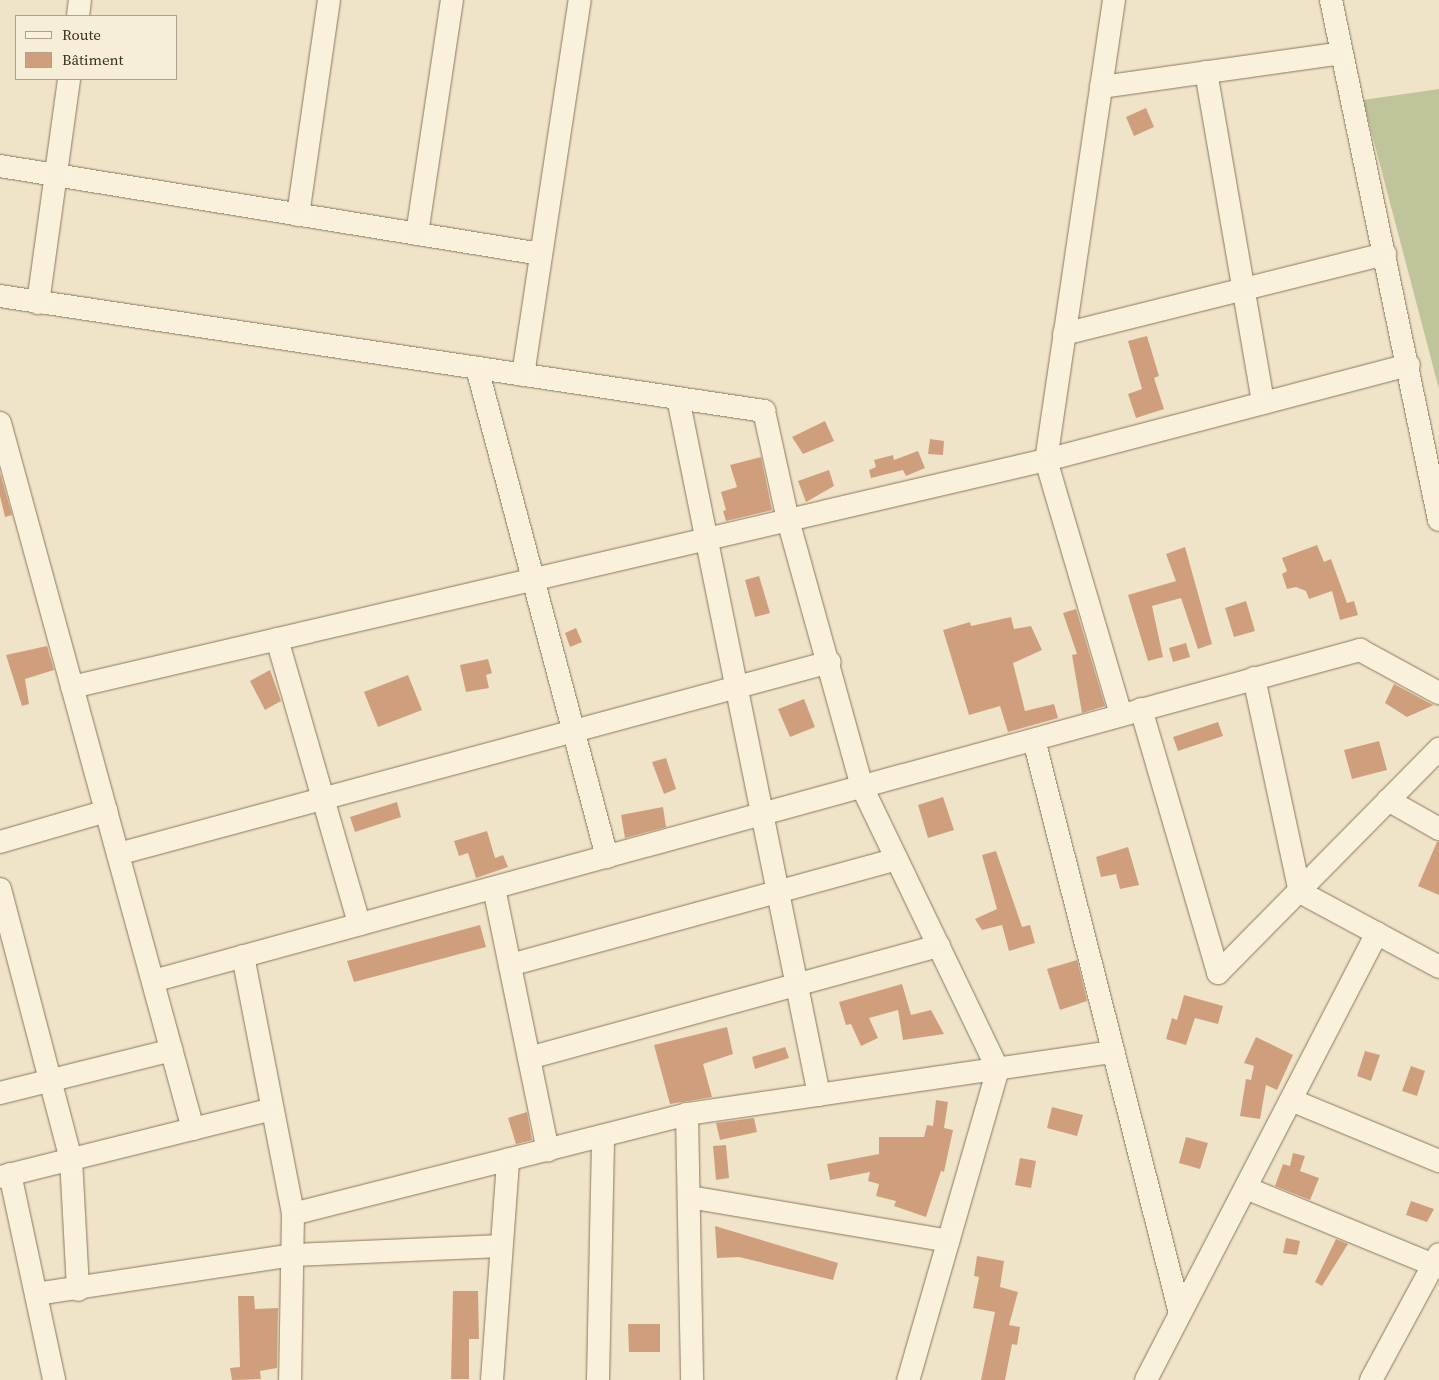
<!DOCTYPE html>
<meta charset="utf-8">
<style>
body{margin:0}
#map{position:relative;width:1439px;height:1380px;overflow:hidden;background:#f0e4c8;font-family:"Source Serif 4",serif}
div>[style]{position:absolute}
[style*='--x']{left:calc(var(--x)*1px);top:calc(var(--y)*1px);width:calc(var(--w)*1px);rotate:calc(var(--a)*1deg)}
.cemetery>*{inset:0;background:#bfc49a}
.building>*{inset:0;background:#cf9f7d}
.roads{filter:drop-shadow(0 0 1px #8d765c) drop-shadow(0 0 1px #8d765c)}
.minor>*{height:22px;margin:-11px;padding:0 11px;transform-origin:11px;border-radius:11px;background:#faf1dc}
span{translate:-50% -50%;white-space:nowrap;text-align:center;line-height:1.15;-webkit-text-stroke:4.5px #f7eed8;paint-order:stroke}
.legend{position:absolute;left:15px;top:15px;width:162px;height:65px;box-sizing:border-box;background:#f7eed8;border:1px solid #ada18e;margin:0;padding:6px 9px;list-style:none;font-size:15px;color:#3d2e20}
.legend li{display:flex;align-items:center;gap:10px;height:25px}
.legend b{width:25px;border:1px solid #ada18e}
</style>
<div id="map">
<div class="cemetery">
<div style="clip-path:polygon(1439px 89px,1439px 389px,1363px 100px)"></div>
</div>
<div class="building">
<div style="clip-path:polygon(1146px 108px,1154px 127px,1134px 136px,1126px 117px)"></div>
<div style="clip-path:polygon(1147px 336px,1159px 376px,1154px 378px,1164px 409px,1136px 418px,1128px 394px,1142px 389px,1128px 341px)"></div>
<div style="clip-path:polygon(825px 421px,834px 441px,803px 454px,792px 437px)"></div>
<div style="clip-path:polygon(930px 439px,944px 441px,943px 455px,928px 454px)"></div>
<div style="clip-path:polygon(918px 451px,925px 468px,906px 476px,903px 470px,871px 478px,869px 470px,876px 467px,874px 460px,893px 455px,894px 460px)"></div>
<div style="clip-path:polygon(761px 457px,772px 510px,726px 521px,723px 511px,726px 510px,721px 492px,737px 487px,730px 465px)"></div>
<div style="clip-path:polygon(829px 470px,834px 486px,806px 502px,798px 481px)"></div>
<div style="clip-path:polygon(0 473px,12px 515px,5px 517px,0 496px)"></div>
<div style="clip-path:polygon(1317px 545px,1324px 562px,1331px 559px,1347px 603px,1354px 601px,1358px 615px,1340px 620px,1332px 591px,1309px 599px,1306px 591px,1296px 587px,1287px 589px,1282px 574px,1287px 571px,1282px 558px)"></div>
<div style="clip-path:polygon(1185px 547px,1212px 644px,1198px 649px,1181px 598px,1152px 606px,1163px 657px,1148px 661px,1128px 595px,1176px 581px,1166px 554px)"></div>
<div style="clip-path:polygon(759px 576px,770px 613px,755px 617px,745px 580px)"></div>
<div style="clip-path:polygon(1246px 601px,1255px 631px,1234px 637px,1225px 608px)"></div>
<div style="clip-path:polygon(1076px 609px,1105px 706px,1082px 713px,1072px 655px,1077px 654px,1063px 613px)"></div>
<div style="clip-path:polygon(1011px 617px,1014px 629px,1031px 626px,1042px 650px,1013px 663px,1025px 711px,1054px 704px,1058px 718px,1008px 732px,1000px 706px,969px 715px,943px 630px,970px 622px,971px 626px)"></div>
<div style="clip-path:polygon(576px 628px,582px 642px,570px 647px,565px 633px)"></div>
<div style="clip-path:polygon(1186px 643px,1190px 657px,1173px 662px,1169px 648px)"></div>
<div style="clip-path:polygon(47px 646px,54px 670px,25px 679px,29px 704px,22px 706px,6px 655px)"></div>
<div style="clip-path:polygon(488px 659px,492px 673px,486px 675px,489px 688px,466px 692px,460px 665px)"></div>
<div style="clip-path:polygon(270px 670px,281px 701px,265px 710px,250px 681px)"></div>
<div style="clip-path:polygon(408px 675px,422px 710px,378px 727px,364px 692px)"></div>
<div style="clip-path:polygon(1394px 684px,1433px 705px,1434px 705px,1407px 717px,1385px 703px)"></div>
<div style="clip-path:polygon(804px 699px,815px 727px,790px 737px,778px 709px)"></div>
<div style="clip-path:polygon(1218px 722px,1223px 736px,1178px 751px,1173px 737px)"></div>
<div style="clip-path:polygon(1379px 741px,1387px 770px,1352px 779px,1344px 750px)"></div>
<div style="clip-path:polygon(666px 758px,676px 789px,664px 794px,652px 762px)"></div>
<div style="clip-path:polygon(943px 797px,954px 830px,928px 838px,918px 805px)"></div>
<div style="clip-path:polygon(397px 802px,401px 817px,355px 832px,350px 817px)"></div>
<div style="clip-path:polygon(663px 807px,666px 827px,625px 838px,621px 815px)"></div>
<div style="clip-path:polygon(487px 831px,495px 858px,503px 855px,508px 867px,476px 878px,468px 853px,459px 856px,454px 841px)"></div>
<div style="clip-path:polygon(1437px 842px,1439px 842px,1439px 895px,1418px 886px)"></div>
<div style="clip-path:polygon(1128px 847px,1139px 885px,1120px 889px,1116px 874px,1101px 877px,1096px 857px)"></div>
<div style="clip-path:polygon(996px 851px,1022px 927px,1030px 925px,1035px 943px,1009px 951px,1002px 925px,982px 930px,975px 919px,997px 909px,982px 855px)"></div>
<div style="clip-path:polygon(480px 925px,486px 947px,354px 982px,347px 961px)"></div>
<div style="clip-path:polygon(1077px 960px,1087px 1001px,1060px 1010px,1047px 969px)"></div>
<div style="clip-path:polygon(902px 984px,911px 1015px,931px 1010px,944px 1034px,903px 1040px,898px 1010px,869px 1018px,878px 1038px,861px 1046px,851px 1024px,846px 1025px,839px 1002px)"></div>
<div style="clip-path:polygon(1184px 995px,1223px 1006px,1218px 1024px,1195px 1018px,1186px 1045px,1166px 1039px,1172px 1018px,1177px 1020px)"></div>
<div style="clip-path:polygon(727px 1027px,733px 1054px,703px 1064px,712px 1097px,670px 1104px,654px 1045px)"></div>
<div style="clip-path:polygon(1256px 1037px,1293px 1055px,1277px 1090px,1266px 1085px,1260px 1119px,1240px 1116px,1246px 1079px,1251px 1080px,1254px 1066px,1244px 1063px)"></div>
<div style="clip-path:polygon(785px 1047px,789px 1058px,755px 1069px,752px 1057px)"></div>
<div style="clip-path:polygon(1365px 1051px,1380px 1055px,1371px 1081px,1357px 1076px)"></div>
<div style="clip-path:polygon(1411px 1066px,1425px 1071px,1417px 1096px,1402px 1091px)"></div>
<div style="clip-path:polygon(936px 1100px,948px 1102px,944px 1128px,953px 1130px,944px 1172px,941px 1171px,926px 1217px,894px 1206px,896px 1201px,876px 1196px,879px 1184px,868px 1181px,870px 1172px,830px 1180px,827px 1164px,879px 1154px,879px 1137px,924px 1137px,927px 1125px,933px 1126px)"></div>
<div style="clip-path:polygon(1052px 1107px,1083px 1115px,1077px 1136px,1047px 1128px)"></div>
<div style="clip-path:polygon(527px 1112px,532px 1140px,516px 1144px,508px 1118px)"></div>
<div style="clip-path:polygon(754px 1118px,757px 1132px,720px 1140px,716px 1123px)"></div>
<div style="clip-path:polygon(1186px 1137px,1208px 1143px,1200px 1169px,1179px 1163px)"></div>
<div style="clip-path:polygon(726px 1145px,729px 1178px,716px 1180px,713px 1146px)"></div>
<div style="clip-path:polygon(1293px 1153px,1305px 1156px,1300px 1171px,1319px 1178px,1310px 1200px,1275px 1186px,1283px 1164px,1290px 1166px)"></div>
<div style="clip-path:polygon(1020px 1158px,1036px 1161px,1031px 1188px,1015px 1185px)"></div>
<div style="clip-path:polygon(1411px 1201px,1434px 1209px,1427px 1222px,1406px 1215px)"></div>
<div style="clip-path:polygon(715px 1226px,838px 1263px,833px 1280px,739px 1257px,717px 1258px)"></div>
<div style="clip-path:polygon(1286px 1238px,1300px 1241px,1297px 1255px,1283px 1253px)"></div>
<div style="clip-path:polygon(1336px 1239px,1348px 1244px,1322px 1286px,1315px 1282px)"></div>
<div style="clip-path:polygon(977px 1256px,1004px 1261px,1000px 1287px,1018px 1292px,1009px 1325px,1020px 1327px,1017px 1345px,1012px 1344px,1005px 1380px,981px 1380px,995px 1312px,973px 1308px,979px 1277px,974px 1276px)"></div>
<div style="clip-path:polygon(453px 1291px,478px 1291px,479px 1339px,469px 1339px,469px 1379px,451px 1379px)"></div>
<div style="clip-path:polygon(238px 1296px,254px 1296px,255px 1309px,278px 1308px,277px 1368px,260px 1371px,261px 1379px,232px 1380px,230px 1368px,240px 1367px)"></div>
<div style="clip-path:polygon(628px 1324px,660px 1324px,660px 1352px,629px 1352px)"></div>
</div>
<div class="roads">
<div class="minor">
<div style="--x:1114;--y:0;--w:465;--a:98.4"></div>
<div style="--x:1046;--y:460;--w:266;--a:73.6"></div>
<div style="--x:1331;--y:0;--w:531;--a:78.27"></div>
<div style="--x:78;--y:16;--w:16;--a:-83"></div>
<div style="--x:1206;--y:72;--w:336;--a:80.2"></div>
<div style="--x:1101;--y:87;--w:243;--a:-8"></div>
<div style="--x:0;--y:166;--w:548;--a:9.24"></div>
<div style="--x:298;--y:215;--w:217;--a:-81.8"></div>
<div style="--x:417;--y:234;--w:237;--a:-81.5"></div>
<div style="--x:0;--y:296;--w:773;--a:8.56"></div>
<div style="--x:764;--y:411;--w:112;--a:77.6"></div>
<div style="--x:788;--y:520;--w:277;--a:74.5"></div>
<div style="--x:862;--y:787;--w:313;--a:64.3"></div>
<div style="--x:998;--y:1069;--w:324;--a:106.1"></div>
<div style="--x:38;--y:303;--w:226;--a:-82.1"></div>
<div style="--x:1064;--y:334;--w:331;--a:-14"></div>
<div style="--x:477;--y:368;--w:506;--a:75.11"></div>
<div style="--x:523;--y:375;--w:379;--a:-81.4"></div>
<div style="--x:678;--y:398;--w:711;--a:78.56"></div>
<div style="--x:0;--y:423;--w:732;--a:74.71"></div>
<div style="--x:277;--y:639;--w:297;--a:73.9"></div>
<div style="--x:1254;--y:678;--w:219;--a:77.9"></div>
<div style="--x:1300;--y:892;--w:158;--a:28.3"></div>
<div style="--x:72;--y:687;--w:1000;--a:-13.12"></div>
<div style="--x:1046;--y:460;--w:375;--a:-14.7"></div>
<div style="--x:1141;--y:709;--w:275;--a:73.7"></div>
<div style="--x:1218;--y:973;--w:315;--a:-45.4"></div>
<div style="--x:1034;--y:740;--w:591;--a:75.71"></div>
<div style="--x:1388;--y:800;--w:59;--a:29.6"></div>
<div style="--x:0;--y:842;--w:111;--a:-16.2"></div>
<div style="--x:118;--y:854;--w:737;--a:-15.09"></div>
<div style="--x:494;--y:888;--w:268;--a:78.4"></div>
<div style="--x:0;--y:889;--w:279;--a:75.3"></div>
<div style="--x:71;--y:1159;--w:131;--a:86.9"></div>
<div style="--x:243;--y:956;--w:263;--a:79"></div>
<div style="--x:293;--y:1214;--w:166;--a:91"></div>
<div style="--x:510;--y:965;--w:401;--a:-15.3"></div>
<div style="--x:153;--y:981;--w:1252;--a:-15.34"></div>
<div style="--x:1360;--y:650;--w:90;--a:28.6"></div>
<div style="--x:529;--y:1058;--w:425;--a:-15.3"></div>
<div style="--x:0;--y:1093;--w:177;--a:-14"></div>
<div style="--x:1291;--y:1100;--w:160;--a:22.4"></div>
<div style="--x:687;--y:1114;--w:266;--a:88.9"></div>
<div style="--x:10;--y:1174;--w:211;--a:77.9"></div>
<div style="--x:0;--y:1177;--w:280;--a:-14"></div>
<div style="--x:1246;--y:1188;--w:209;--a:22.3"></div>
<div style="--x:689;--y:1197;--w:263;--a:9.6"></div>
<div style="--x:293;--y:1214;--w:406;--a:-14.2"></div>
<div style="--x:687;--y:1114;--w:431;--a:-8.3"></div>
<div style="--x:36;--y:1294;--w:261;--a:-8.6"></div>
<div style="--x:294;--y:1255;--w:207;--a:-2.5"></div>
<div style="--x:492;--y:1380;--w:221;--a:-85.8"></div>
<div style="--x:598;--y:1380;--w:244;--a:-88.8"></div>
<div style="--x:1146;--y:1380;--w:503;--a:-62.67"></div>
<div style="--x:1371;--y:1380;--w:143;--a:-61.6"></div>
</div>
</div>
<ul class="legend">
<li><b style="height:6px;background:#faf1dc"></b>Route</li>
<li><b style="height:14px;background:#cf9f7d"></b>Bâtiment</li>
</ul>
</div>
